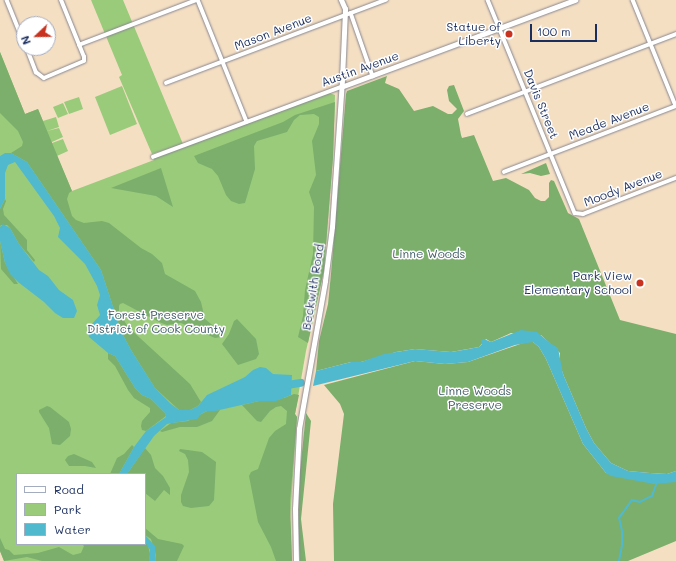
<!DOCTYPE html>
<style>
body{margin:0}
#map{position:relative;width:676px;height:561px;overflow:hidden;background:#f5dfc3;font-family:Mali,sans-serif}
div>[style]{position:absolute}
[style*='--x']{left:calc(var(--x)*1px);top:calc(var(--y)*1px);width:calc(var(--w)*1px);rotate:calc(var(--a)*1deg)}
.green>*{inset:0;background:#9acb7b}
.forest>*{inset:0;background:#7baf6b}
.water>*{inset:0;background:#51b9ce}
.stream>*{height:1.5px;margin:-0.75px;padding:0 0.75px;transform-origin:0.75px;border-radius:0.75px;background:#51b9ce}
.river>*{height:8px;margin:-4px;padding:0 4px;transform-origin:4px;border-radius:4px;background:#51b9ce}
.roads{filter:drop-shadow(0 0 1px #888790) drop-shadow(0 0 1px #888790)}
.minor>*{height:3.5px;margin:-1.75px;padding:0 1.75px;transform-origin:1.75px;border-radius:1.75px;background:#fff}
.tertiary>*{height:4.5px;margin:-2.25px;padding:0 2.25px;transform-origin:2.25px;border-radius:2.25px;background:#fff}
.dots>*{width:11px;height:11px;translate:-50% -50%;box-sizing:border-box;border:2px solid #fff;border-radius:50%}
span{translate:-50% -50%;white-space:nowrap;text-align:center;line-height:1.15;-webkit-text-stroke:3px #fff;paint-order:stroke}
.poi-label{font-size:12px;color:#1b2f5e}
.right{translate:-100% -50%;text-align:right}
.street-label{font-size:12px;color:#1b2f5e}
.park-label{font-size:12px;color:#415e67}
.legend{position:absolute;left:16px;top:473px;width:130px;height:72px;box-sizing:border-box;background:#fff;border:1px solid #a4acbf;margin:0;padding:5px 7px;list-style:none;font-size:12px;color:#1b2f5e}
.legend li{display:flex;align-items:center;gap:8px;height:20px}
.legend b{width:20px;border:1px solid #a4acbf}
.north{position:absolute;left:16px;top:16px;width:40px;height:40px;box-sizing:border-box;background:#fff;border:1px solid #a4acbf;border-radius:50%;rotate:248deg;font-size:11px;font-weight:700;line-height:16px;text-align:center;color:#1b2f5e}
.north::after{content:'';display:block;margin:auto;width:14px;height:18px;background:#c8321e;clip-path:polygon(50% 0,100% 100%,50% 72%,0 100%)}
.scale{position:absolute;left:530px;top:24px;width:67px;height:18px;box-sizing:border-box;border:2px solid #1b2f5e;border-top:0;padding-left:5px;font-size:12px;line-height:14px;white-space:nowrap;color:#1b2f5e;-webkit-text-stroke:3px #fff;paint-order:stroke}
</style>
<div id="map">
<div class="green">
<div style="clip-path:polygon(91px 0,123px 0,183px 144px,152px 154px,119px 77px,122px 75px)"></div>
<div style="clip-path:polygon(evenodd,0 52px,25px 114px,38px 109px,43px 121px,56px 117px,59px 127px,47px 131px,59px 128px,63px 137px,52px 142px,52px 143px,63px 139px,68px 151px,57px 156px,72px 191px,154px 160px,153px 158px,329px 93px,335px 95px,333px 157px,324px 270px,306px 351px,295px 414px,297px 417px,290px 519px,292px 561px,4px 561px,0 551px,0 52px,17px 474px,145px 474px,145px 544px,17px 544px,17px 474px)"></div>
<div style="clip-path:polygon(122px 86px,137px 124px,110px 135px,95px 97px)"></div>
<div style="clip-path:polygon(79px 97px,83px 109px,69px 114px,64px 102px)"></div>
<div style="clip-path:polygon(63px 103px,68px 114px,58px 118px,53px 107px)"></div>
</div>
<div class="forest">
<div style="clip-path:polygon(0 52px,25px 114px,38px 109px,72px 191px,69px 193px,67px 199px,72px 216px,76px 220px,84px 223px,102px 221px,109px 223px,141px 248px,152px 254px,162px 263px,165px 274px,195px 291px,201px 302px,205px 319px,222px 333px,221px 337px,215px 338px,181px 323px,167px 325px,159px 322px,123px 303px,120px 304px,119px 306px,119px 312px,128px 327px,190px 384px,201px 402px,198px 406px,190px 410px,179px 410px,155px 388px,131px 350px,121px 331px,101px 270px,27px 162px,11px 153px,22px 146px,23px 142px,18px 131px,0 113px)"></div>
<div style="clip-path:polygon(387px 76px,385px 83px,399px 89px,414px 111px,433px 106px,448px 114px,452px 114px,457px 109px,449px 101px,447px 90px,449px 86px,454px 85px,464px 111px,458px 119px,461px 135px,462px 138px,474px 135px,493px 181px,506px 178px,529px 190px,535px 198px,541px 201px,545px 201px,549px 197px,549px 183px,551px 180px,554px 181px,568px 213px,579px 219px,620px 320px,676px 334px,676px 471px,667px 474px,650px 473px,628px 471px,611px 463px,594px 443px,586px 428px,563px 374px,560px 364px,560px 353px,541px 335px,511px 333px,491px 342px,486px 339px,479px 347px,451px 352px,415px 349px,396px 352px,361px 362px,351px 362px,316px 371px,319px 341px,328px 304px,331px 274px,346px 94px,347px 91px)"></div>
<div style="clip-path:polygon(335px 102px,333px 157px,324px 270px,308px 343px,298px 337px,303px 316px,305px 290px,313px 254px,314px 207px,309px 192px,316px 175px,312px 141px,319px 124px,319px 117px,314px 114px,300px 115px,294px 120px,287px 132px,257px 141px,254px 146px,255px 169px,245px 203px,239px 204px,231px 201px,226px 195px,218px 176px,212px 169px,198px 163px,194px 156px,283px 122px,295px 115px)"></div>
<div style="clip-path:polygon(546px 163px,550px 174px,541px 176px,530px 173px,521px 174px)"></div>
<div style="clip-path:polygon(161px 168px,173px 207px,156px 196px,111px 188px)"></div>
<div style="clip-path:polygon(5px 199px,6px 201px,3px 209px,4px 215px,27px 240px,27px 250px,35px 260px,34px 262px,19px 244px,10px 228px,7px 225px,1px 225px,0 227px,0 209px)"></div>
<div style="clip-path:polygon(0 241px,5px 263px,18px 284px,14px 284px,1px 269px)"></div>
<div style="clip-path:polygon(237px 319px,256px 339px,259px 354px,256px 359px,238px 365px,222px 344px,229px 334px,234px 321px)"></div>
<div style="clip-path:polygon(526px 342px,533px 342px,539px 347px,546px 359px,583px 444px,606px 473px,676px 482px,676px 541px,628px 561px,334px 561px,333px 504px,344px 414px,340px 404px,324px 385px,415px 361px,445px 364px,468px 362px)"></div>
<div style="clip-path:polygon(108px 353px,115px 356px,135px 388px,142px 395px,151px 399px,165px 413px,166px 416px,146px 431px,142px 430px,141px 426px,142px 421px,150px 412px,150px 408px,134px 398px,128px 390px,115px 366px,108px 359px)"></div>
<div style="clip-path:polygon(294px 394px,299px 395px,295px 414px,297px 417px,290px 502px,292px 561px,276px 561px,271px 547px,258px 522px,249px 476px,251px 472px,258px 469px,269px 438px,275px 431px,286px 424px,287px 411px,281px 406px,276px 407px,270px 411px,261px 422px,257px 421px,242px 405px,259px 401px,284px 398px)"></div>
<div style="clip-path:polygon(47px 406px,50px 407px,69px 422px,71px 429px,70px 436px,60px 445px,52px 444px,49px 428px,39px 412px,39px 410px)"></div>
<div style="clip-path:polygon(220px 410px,212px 421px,197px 427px,180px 427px,162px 432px,160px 431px,171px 423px,188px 421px,207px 411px)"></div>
<div style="clip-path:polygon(306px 413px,311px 421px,301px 519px,306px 561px,300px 561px,298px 526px,300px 472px)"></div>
<div style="clip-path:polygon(132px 445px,134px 447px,119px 474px,110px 474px,117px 458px,124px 454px)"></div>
<div style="clip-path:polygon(145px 448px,151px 455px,155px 468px,163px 476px,170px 488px,170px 495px,164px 490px,155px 501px,145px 493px,145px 474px,127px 474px)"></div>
<div style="clip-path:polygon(180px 449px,202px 452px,216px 462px,214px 500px,209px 506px,191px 508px,183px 506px,181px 502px,181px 495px,189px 472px,188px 460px,185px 454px,179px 451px)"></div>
<div style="clip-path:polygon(74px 454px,92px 462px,96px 468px,85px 466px,69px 466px,65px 460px,68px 456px)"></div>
<div style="clip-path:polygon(145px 528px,158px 539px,182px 544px,184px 546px,177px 561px,156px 561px,156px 555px,151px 539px,145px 535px)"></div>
<div style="clip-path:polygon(0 538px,5px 549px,9px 550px,14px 555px,38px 553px,59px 547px,73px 555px,81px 553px,84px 546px,82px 544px,145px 544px,145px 542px,148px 545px,150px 554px,149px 561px,42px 561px,27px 557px,4px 561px,0 551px)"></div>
</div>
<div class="water">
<div style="clip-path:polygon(5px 153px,11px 153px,27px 162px,101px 270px,121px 331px,131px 350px,155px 388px,171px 404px,179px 410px,190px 410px,198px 406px,207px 395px,245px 377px,253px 370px,260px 367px,266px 368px,273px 374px,292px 375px,291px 395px,276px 401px,259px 401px,215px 411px,207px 411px,201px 414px,197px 419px,167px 424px,154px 436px,127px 474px,119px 474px,134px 447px,146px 431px,166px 417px,165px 413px,151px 399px,142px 395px,135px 388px,115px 356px,108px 353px,89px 337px,88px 332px,91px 325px,100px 315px,97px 305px,100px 295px,97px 286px,85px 264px,58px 237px,60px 228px,54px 216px,15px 162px,8px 165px,5px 173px,5px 199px,0 209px,0 156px)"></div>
<div style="clip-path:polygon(3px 224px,10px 228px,19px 244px,39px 270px,48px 276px,59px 290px,73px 300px,77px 311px,74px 318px,63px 318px,55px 313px,44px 302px,18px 282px,10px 274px,5px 263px,0 241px,0 227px)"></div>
<div style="clip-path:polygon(521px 330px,537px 332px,550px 343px,558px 348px,563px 374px,586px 428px,594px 443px,611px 463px,628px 471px,650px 473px,667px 474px,676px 471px,676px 482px,654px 484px,611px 476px,606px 473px,583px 444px,546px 359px,539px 347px,533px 342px,515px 345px,468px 362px,445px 364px,415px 361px,313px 386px,316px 371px,351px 362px,361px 362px,384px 354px,415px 349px,451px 352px,463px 350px,479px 347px,482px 344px,481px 340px,484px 339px,491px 342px)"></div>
<div style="clip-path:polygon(145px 535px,155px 546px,156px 561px,149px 561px,150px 550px,145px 542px)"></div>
</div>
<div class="stream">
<div style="--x:619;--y:561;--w:16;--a:-79"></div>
<div style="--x:622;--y:545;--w:14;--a:-90"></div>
<div style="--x:622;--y:531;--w:13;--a:-103"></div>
<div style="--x:619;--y:518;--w:22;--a:-54"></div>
<div style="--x:632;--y:500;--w:8;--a:14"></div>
<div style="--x:640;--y:502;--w:13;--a:-27"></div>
<div style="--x:652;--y:496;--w:15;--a:-70"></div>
</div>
<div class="river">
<div style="--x:281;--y:386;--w:20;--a:-9"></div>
</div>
<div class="roads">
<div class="minor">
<div style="--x:7;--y:0;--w:45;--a:68"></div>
<div style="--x:198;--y:0;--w:131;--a:68.1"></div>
<div style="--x:488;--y:0;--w:230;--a:67.8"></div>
<div style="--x:575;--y:213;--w:8;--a:7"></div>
<div style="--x:583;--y:214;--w:100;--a:-21.2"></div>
<div style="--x:633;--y:0;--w:114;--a:67.9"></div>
<div style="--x:351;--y:13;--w:67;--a:70.8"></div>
<div style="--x:79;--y:45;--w:125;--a:-21"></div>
<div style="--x:27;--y:48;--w:26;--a:69"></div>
<div style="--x:36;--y:72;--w:10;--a:37"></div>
<div style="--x:44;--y:78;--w:43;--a:-23"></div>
<div style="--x:84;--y:61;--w:4;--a:-90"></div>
<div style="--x:84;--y:57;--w:61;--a:-112"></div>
<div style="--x:166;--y:83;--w:235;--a:-20.7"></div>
<div style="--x:467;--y:114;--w:224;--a:-20.9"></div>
<div style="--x:153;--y:157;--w:201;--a:-20.4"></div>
<div style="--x:504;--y:172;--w:184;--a:-21"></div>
</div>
<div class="tertiary">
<div style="--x:341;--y:87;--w:250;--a:-20.4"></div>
<div style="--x:296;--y:561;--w:52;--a:-91.1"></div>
<div style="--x:295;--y:509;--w:80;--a:-87.1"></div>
<div style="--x:299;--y:429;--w:150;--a:-80"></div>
<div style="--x:325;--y:281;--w:54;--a:-82.6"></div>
<div style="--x:332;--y:227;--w:148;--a:-86.1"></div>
<div style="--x:342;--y:79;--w:70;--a:-87.5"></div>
<div style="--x:345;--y:9;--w:10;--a:-114"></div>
</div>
</div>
<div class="dots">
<div style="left:509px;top:34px;background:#c8321e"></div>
<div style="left:640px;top:283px;background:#c8321e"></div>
</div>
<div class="poi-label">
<span class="right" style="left:501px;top:34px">Statue of<br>Liberty</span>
<span class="right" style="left:632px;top:283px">Park View<br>Elementary School</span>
</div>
<div class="street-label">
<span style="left:273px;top:32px;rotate:-21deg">Mason Avenue</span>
<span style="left:360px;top:69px;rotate:-20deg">Austin Avenue</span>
<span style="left:541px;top:104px;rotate:68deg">Davis Street</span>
<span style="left:609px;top:121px;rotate:-21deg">Meade Avenue</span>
<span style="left:623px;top:188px;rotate:-21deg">Moody Avenue</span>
<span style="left:313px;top:287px;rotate:-81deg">Beckwith Road</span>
</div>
<div class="park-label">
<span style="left:429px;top:254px">Linne Woods</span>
<span style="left:156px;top:322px">Forest Preserve<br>District of Cook County</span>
<span style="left:475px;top:398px">Linne Woods<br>Preserve</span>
</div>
<ul class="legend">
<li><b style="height:5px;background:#fff"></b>Road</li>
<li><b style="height:11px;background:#9acb7b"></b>Park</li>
<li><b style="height:11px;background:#51b9ce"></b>Water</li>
</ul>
<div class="north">N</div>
<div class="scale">100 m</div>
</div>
